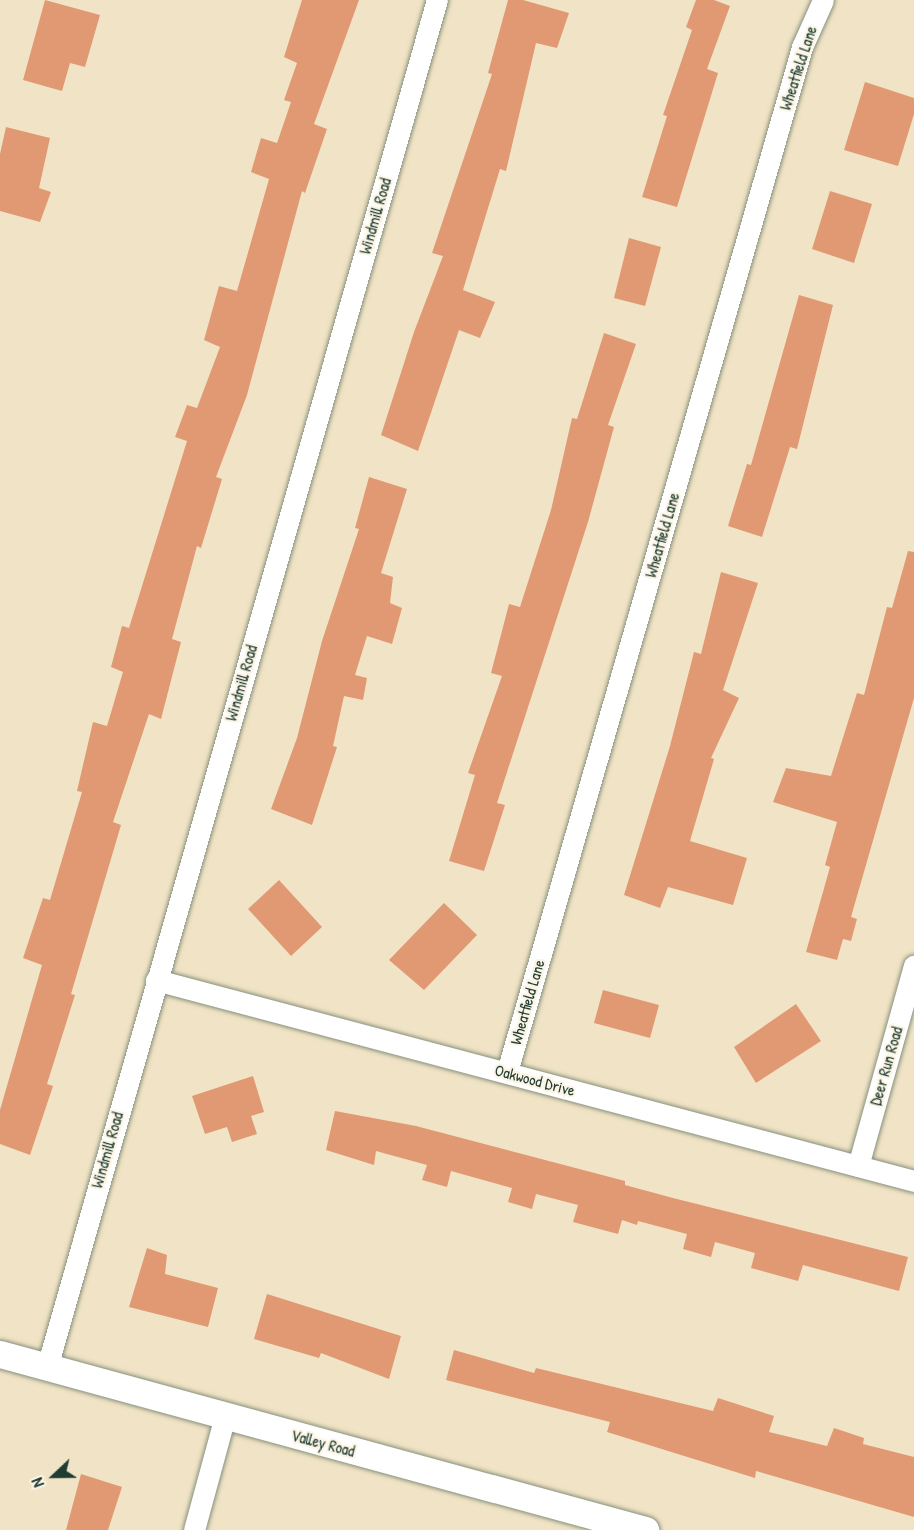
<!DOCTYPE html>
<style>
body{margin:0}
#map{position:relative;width:914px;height:1530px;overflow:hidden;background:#f1e4c6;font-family:"Patrick Hand",sans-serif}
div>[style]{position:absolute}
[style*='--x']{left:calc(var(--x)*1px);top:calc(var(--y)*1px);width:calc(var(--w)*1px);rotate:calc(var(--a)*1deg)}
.building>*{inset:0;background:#e09973}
.roads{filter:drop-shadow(0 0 2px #88907d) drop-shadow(0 0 2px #88907d)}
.minor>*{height:21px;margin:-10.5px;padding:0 10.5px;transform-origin:10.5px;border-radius:10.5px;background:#fff}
.tertiary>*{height:27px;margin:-13.5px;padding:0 13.5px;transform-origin:13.5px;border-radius:13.5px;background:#fff}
span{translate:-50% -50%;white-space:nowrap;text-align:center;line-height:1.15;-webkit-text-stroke:4.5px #fcf5e5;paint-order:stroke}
.street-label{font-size:16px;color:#1f3d34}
.north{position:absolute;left:24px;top:1446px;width:60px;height:60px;-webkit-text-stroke:4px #fcf5e5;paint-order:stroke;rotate:248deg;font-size:16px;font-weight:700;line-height:24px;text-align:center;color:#1f3d34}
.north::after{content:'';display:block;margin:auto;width:21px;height:27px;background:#1f3d34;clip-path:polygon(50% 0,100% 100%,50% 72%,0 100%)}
</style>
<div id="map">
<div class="building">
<div style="clip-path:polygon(45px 0,100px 15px,85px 67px,70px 63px,62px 91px,23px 80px)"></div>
<div style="clip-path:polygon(302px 0,359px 0,314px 124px,327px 129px,305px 193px,302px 191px,247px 395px,216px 477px,222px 479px,201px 548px,197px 546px,172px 639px,181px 642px,161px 719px,149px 714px,113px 822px,121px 825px,71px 994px,75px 995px,47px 1084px,53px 1086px,30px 1155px,0 1144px,0 1110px,42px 965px,23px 958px,43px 898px,50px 900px,82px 792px,77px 791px,93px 722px,107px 726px,123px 672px,111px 667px,122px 626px,129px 628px,187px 441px,175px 437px,187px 405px,197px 408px,220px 347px,204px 340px,219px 286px,237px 291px,269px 179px,251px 172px,261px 138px,277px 143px,291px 102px,284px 100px,297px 63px,284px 57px)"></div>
<div style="clip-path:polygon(508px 0,523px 0,569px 13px,557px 48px,536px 43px,506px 171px,500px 169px,463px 290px,495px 302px,480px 338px,459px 330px,418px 451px,381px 435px,414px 332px,443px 256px,432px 253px,492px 74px,488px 73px)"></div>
<div style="clip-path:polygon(696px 0,714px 0,730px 6px,707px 69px,718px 73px,677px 207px,642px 197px,667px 116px,663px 115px,692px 30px,686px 27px)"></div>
<div style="clip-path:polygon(865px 82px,914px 98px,914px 114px,898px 166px,844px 150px)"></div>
<div style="clip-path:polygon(6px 127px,50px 138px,39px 188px,51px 192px,40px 222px,0 211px,0 154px)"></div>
<div style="clip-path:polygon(830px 191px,872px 204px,854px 263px,812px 249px)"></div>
<div style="clip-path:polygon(629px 238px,661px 247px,645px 306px,614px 298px)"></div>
<div style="clip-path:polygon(799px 295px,833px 305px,797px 449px,790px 447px,762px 537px,728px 526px,747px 464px,751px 465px)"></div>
<div style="clip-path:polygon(604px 333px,636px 344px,608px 425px,614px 427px,588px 522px,497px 803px,505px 805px,484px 871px,449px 861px,475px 775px,468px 773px,502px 676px,491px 673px,509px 604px,520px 607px,551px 510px,572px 418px,577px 419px)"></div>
<div style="clip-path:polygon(369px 477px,407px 489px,381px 573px,393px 577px,390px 603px,402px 608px,392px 644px,367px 636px,355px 675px,367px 678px,363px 700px,344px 696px,333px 746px,337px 747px,312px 825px,271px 809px,297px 738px,322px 641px,359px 529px,355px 528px)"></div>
<div style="clip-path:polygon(908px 551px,914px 552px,914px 698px,851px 917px,857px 919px,851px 941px,843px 939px,837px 960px,806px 952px,830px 867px,825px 865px,837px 822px,773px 802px,786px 768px,831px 776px,857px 693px,864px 695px,887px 607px,892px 608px)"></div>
<div style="clip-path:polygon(721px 572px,758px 583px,723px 690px,739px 698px,711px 758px,714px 759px,690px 841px,747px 858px,733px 905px,668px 887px,660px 908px,624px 895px,670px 746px,694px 652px,701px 654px)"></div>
<div style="clip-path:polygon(279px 880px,322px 927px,291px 956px,248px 909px)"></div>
<div style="clip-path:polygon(444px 903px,477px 935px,424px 990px,389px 960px)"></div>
<div style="clip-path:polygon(603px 990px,659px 1005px,650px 1038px,594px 1023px)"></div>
<div style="clip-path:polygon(796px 1004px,821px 1041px,756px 1083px,734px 1047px)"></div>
<div style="clip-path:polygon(253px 1076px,264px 1112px,251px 1116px,257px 1134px,232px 1142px,227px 1127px,205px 1134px,192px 1096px)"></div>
<div style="clip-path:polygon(335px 1111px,416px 1126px,625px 1181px,625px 1185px,673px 1198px,908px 1257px,899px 1291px,803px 1265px,798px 1281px,751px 1268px,755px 1253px,715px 1242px,711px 1257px,683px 1249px,687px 1234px,638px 1221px,637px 1225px,622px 1220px,618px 1234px,573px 1222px,578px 1205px,536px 1194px,532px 1209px,508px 1202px,512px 1188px,451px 1171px,447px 1187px,422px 1180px,427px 1165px,376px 1151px,374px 1165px,326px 1150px)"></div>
<div style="clip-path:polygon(147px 1248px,167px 1255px,165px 1274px,218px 1288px,208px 1327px,129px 1307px)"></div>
<div style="clip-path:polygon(267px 1294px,401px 1336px,389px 1379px,321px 1353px,319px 1358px,254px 1339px)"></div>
<div style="clip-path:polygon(454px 1350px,534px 1373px,536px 1368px,713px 1411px,718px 1398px,774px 1416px,769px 1432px,827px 1446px,834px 1428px,864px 1438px,863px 1444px,914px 1457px,914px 1517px,756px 1471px,755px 1478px,607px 1432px,610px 1422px,446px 1380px)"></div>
<div style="clip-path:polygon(81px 1474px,122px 1487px,108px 1530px,66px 1530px)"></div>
</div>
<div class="roads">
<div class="minor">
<div style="--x:156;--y:980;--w:784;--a:14.85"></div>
<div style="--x:507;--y:1072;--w:1067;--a:-73.94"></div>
<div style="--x:802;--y:47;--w:51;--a:-65.9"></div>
<div style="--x:858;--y:1166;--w:208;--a:-74.4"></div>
<div style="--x:47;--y:1367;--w:1422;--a:-74.08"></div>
<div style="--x:194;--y:1530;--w:118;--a:-74.8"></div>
</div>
<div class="tertiary">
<div style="--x:0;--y:1354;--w:669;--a:15.26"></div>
</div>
</div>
<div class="street-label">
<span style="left:798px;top:68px;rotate:-72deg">Wheatfield Lane</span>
<span style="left:375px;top:216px;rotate:-74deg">Windmill Road</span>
<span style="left:662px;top:535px;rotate:-74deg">Wheatfield Lane</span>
<span style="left:241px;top:683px;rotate:-74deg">Windmill Road</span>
<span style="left:527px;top:1002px;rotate:-74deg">Wheatfield Lane</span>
<span style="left:886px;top:1066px;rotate:-74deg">Deer Run Road</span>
<span style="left:535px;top:1080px;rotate:15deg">Oakwood Drive</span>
<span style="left:107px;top:1150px;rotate:-74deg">Windmill Road</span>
<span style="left:323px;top:1443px;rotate:15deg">Valley Road</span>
</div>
<div class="north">N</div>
</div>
